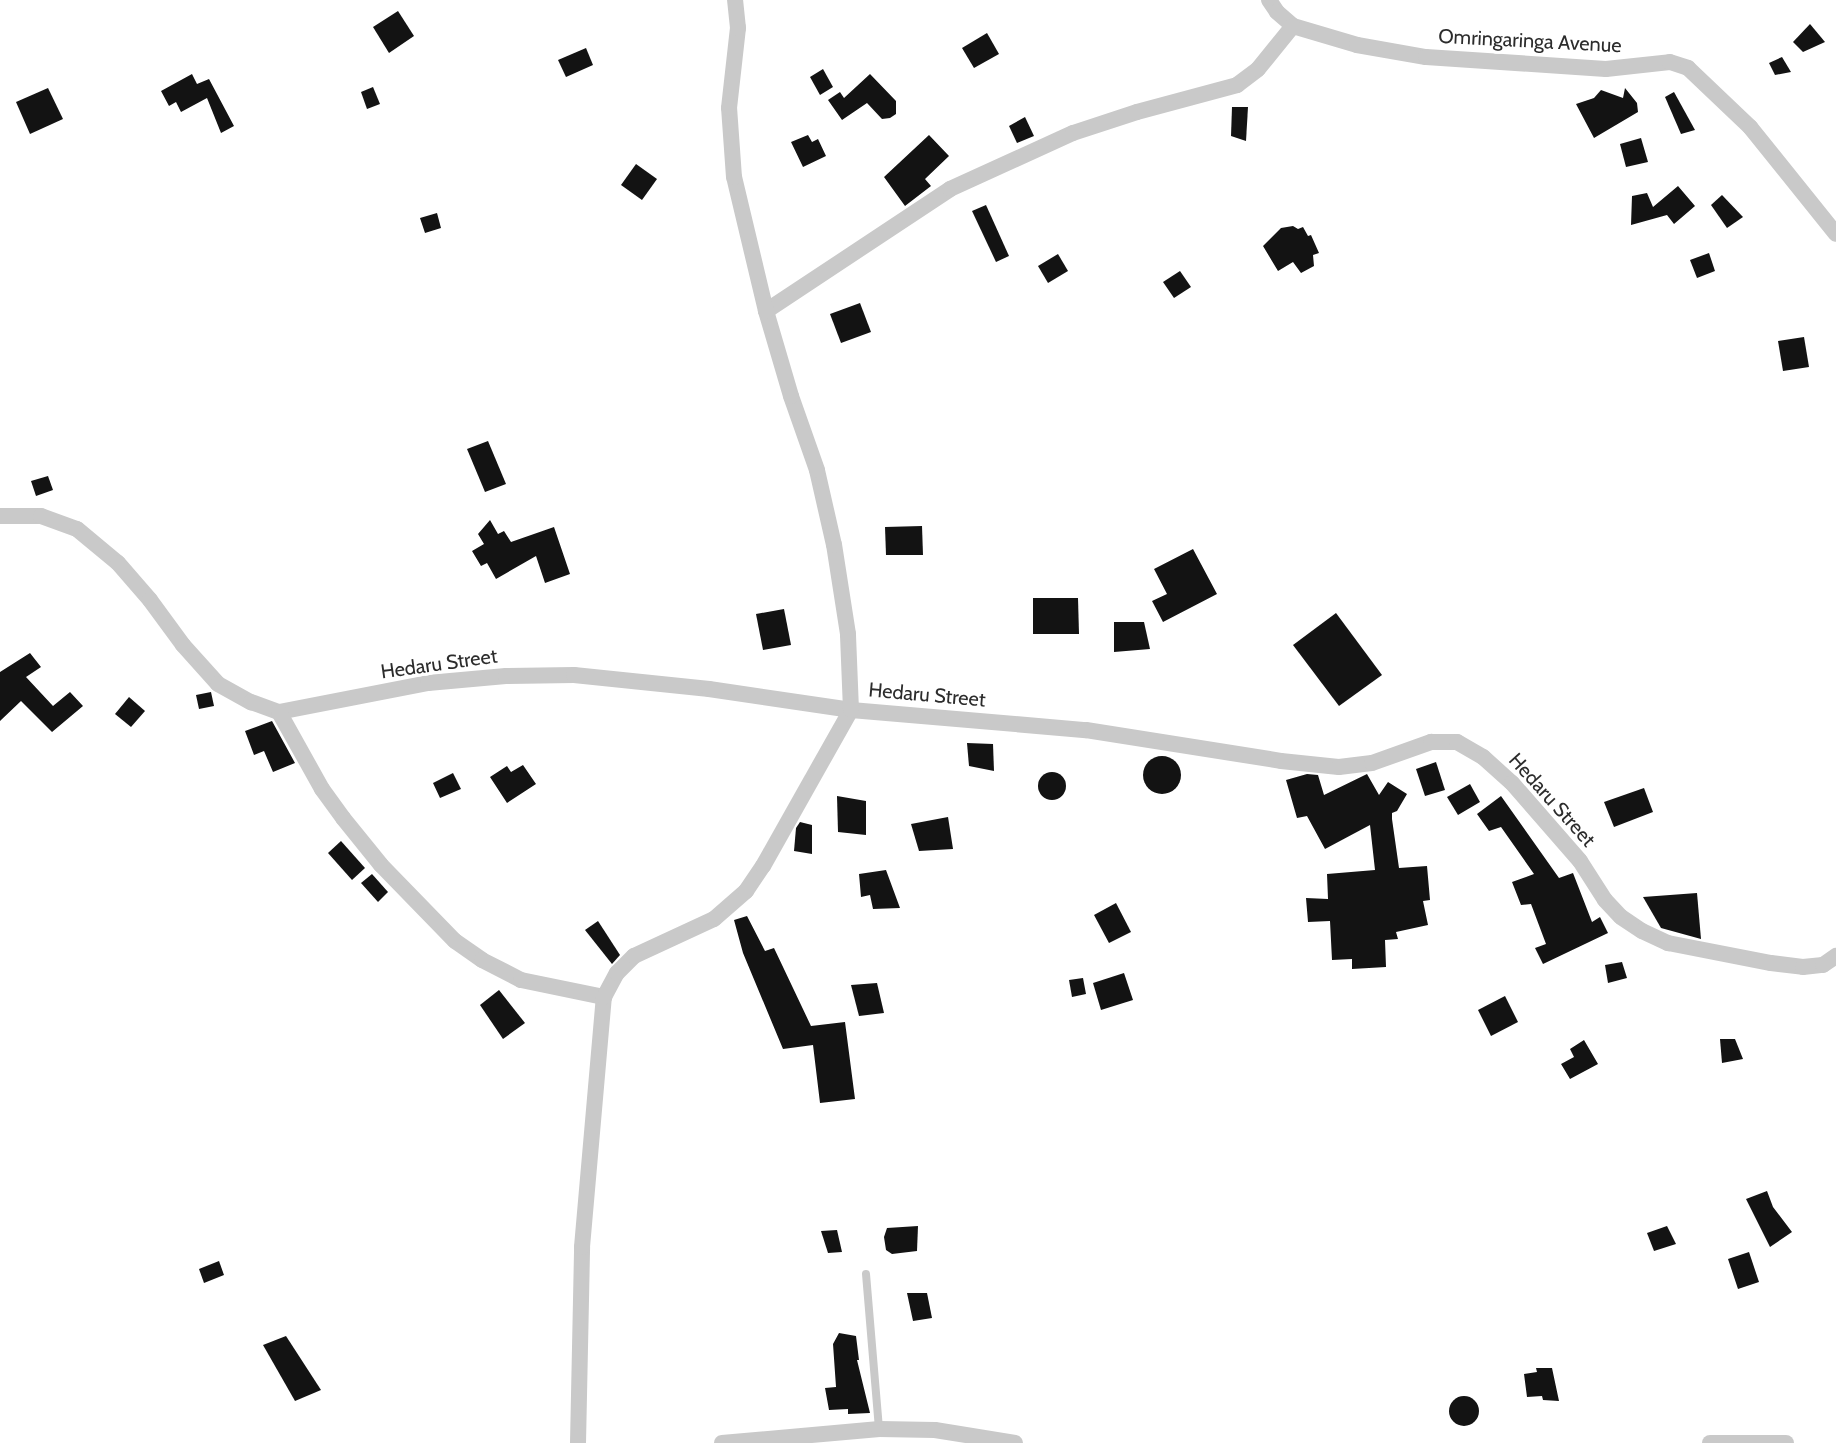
<!DOCTYPE html>
<style>
body{margin:0}
#map{position:relative;width:1836px;height:1443px;overflow:hidden;background:#fff;font-family:Cabin,sans-serif}
div>[style]{position:absolute}
[style*='--x']{left:calc(var(--x)*1px);top:calc(var(--y)*1px);width:calc(var(--w)*1px);rotate:calc(var(--a)*1deg)}
.building>*{inset:0;background:#131313}
.round{border-radius:50%}
.service>*{height:8px;margin:-4px;padding:0 4px;transform-origin:4px;border-radius:4px;background:#c9c9c9}
.minor>*{height:16px;margin:-8px;padding:0 8px;transform-origin:8px;border-radius:8px;background:#c9c9c9}
span{translate:-50% -50%;white-space:nowrap;text-align:center;line-height:1.15;-webkit-text-stroke:6px #fff;paint-order:stroke}
.street-label{font-size:20px;color:#2c2c2c}
</style>
<div id="map">
<div class="building">
<div style="clip-path:polygon(398px 11px,414px 36px,389px 53px,373px 27px)"></div>
<div style="clip-path:polygon(1810px 24px,1825px 42px,1803px 52px,1793px 42px)"></div>
<div style="clip-path:polygon(987px 33px,999px 54px,974px 68px,962px 48px)"></div>
<div style="clip-path:polygon(586px 48px,593px 65px,566px 77px,558px 60px)"></div>
<div style="clip-path:polygon(1782px 57px,1791px 72px,1775px 75px,1769px 63px)"></div>
<div style="clip-path:polygon(823px 69px,833px 87px,820px 95px,810px 77px)"></div>
<div style="clip-path:polygon(192px 74px,197px 84px,209px 79px,234px 126px,221px 133px,207px 98px,181px 112px,176px 102px,169px 106px,161px 91px)"></div>
<div style="clip-path:polygon(870px 74px,896px 101px,896px 114px,890px 118px,882px 119px,867px 103px,842px 120px,828px 100px,840px 92px,844px 98px)"></div>
<div style="clip-path:polygon(373px 87px,380px 104px,367px 109px,361px 92px)"></div>
<div style="clip-path:polygon(48px 88px,63px 119px,30px 134px,16px 102px)"></div>
<div style="clip-path:polygon(1625px 88px,1637px 103px,1638px 112px,1594px 138px,1576px 104px,1594px 98px,1601px 90px,1623px 98px)"></div>
<div style="clip-path:polygon(1674px 92px,1695px 130px,1681px 134px,1665px 97px)"></div>
<div style="clip-path:polygon(1232px 107px,1248px 107px,1246px 141px,1231px 136px)"></div>
<div style="clip-path:polygon(1025px 117px,1034px 136px,1017px 143px,1009px 126px)"></div>
<div style="clip-path:polygon(808px 135px,812px 142px,818px 139px,826px 156px,803px 167px,791px 142px)"></div>
<div style="clip-path:polygon(929px 135px,949px 156px,925px 179px,931px 186px,905px 206px,884px 177px)"></div>
<div style="clip-path:polygon(1641px 138px,1648px 162px,1626px 167px,1620px 144px)"></div>
<div style="clip-path:polygon(636px 164px,657px 179px,642px 200px,621px 185px)"></div>
<div style="clip-path:polygon(1678px 186px,1695px 206px,1674px 224px,1667px 215px,1631px 225px,1632px 196px,1647px 193px,1653px 207px)"></div>
<div style="clip-path:polygon(1722px 195px,1743px 217px,1727px 228px,1711px 205px)"></div>
<div style="clip-path:polygon(986px 205px,1009px 256px,996px 262px,972px 211px)"></div>
<div style="clip-path:polygon(437px 213px,441px 228px,425px 233px,420px 218px)"></div>
<div style="clip-path:polygon(1293px 226px,1298px 229px,1303px 227px,1308px 236px,1311px 235px,1319px 253px,1313px 255px,1314px 266px,1301px 273px,1293px 262px,1278px 271px,1263px 246px,1281px 228px)"></div>
<div style="clip-path:polygon(1709px 253px,1715px 271px,1697px 278px,1690px 260px)"></div>
<div style="clip-path:polygon(1058px 254px,1068px 271px,1048px 283px,1038px 266px)"></div>
<div style="clip-path:polygon(1180px 271px,1191px 287px,1174px 298px,1163px 282px)"></div>
<div style="clip-path:polygon(860px 303px,871px 332px,841px 343px,830px 314px)"></div>
<div style="clip-path:polygon(1804px 337px,1809px 367px,1783px 371px,1778px 341px)"></div>
<div style="clip-path:polygon(488px 441px,506px 484px,485px 492px,467px 449px)"></div>
<div style="clip-path:polygon(48px 476px,53px 490px,36px 496px,31px 481px)"></div>
<div style="clip-path:polygon(490px 520px,498px 534px,504px 531px,511px 542px,554px 527px,570px 574px,545px 583px,536px 556px,496px 579px,487px 563px,481px 566px,472px 551px,484px 544px,478px 534px)"></div>
<div style="clip-path:polygon(922px 526px,923px 555px,886px 555px,885px 527px)"></div>
<div style="clip-path:polygon(1193px 549px,1217px 594px,1163px 622px,1152px 601px,1167px 594px,1154px 569px)"></div>
<div style="clip-path:polygon(1033px 598px,1078px 598px,1079px 634px,1033px 634px)"></div>
<div style="clip-path:polygon(784px 609px,791px 645px,763px 650px,756px 614px)"></div>
<div style="clip-path:polygon(1336px 613px,1382px 675px,1339px 706px,1293px 645px)"></div>
<div style="clip-path:polygon(1114px 622px,1144px 622px,1150px 649px,1114px 652px)"></div>
<div style="clip-path:polygon(30px 653px,41px 667px,26px 677px,53px 706px,70px 692px,83px 706px,52px 732px,21px 701px,0 721px,0 672px)"></div>
<div style="clip-path:polygon(211px 692px,214px 706px,199px 709px,196px 695px)"></div>
<div style="clip-path:polygon(129px 697px,145px 711px,131px 727px,115px 714px)"></div>
<div style="clip-path:polygon(272px 721px,295px 763px,273px 772px,264px 751px,254px 755px,245px 731px)"></div>
<div style="clip-path:polygon(967px 743px,993px 744px,994px 771px,969px 766px)"></div>
<div class="round" style="left:1143px;top:756px;width:38px;height:38px"></div>
<div style="clip-path:polygon(1436px 762px,1445px 790px,1425px 796px,1416px 769px)"></div>
<div style="clip-path:polygon(523px 765px,536px 784px,507px 803px,490px 777px,507px 766px,511px 772px)"></div>
<div class="round" style="left:1038px;top:772px;width:28px;height:28px"></div>
<div style="clip-path:polygon(453px 773px,461px 789px,440px 798px,433px 783px)"></div>
<div style="clip-path:polygon(1307px 774px,1318px 775px,1324px 795px,1367px 774px,1379px 795px,1388px 782px,1407px 794px,1397px 811px,1392px 813px,1392px 819px,1399px 868px,1427px 866px,1430px 900px,1423px 901px,1428px 925px,1396px 932px,1398px 939px,1385px 940px,1386px 967px,1352px 969px,1352px 959px,1332px 960px,1330px 921px,1308px 922px,1306px 898px,1328px 899px,1327px 874px,1375px 870px,1370px 825px,1325px 849px,1307px 816px,1297px 818px,1286px 780px)"></div>
<div style="clip-path:polygon(1470px 784px,1480px 802px,1458px 815px,1447px 797px)"></div>
<div style="clip-path:polygon(1644px 788px,1653px 812px,1614px 827px,1604px 802px)"></div>
<div style="clip-path:polygon(837px 796px,866px 801px,866px 835px,838px 832px)"></div>
<div style="clip-path:polygon(1501px 796px,1559px 878px,1573px 873px,1592px 922px,1600px 917px,1608px 933px,1543px 964px,1535px 948px,1546px 944px,1531px 904px,1521px 905px,1512px 882px,1534px 874px,1501px 827px,1489px 831px,1477px 814px)"></div>
<div style="clip-path:polygon(948px 817px,953px 849px,919px 851px,911px 824px)"></div>
<div style="clip-path:polygon(800px 822px,812px 825px,812px 854px,794px 851px,796px 828px)"></div>
<div style="clip-path:polygon(341px 841px,365px 868px,352px 880px,328px 853px)"></div>
<div style="clip-path:polygon(886px 870px,900px 908px,873px 909px,870px 895px,861px 897px,859px 874px)"></div>
<div style="clip-path:polygon(372px 874px,388px 892px,378px 902px,361px 883px)"></div>
<div style="clip-path:polygon(1697px 893px,1701px 939px,1661px 928px,1643px 897px)"></div>
<div style="clip-path:polygon(1116px 903px,1131px 932px,1109px 943px,1094px 915px)"></div>
<div style="clip-path:polygon(747px 916px,765px 951px,774px 948px,811px 1026px,845px 1022px,855px 1099px,820px 1103px,813px 1045px,783px 1049px,743px 953px,734px 920px)"></div>
<div style="clip-path:polygon(598px 921px,620px 955px,612px 964px,585px 930px)"></div>
<div style="clip-path:polygon(1622px 962px,1627px 978px,1608px 983px,1605px 965px)"></div>
<div style="clip-path:polygon(1124px 973px,1133px 1000px,1101px 1010px,1093px 983px)"></div>
<div style="clip-path:polygon(1083px 978px,1086px 994px,1072px 997px,1069px 980px)"></div>
<div style="clip-path:polygon(877px 983px,884px 1013px,859px 1016px,851px 985px)"></div>
<div style="clip-path:polygon(499px 990px,525px 1023px,503px 1039px,480px 1005px)"></div>
<div style="clip-path:polygon(1505px 996px,1518px 1022px,1491px 1036px,1478px 1010px)"></div>
<div style="clip-path:polygon(1720px 1039px,1735px 1039px,1743px 1059px,1722px 1063px)"></div>
<div style="clip-path:polygon(1584px 1040px,1598px 1064px,1570px 1079px,1561px 1064px,1574px 1057px,1570px 1049px)"></div>
<div style="clip-path:polygon(1767px 1191px,1773px 1207px,1792px 1232px,1770px 1247px,1746px 1199px)"></div>
<div style="clip-path:polygon(918px 1226px,917px 1251px,892px 1254px,886px 1250px,884px 1237px,887px 1228px)"></div>
<div style="clip-path:polygon(1667px 1226px,1676px 1244px,1654px 1251px,1647px 1233px)"></div>
<div style="clip-path:polygon(837px 1230px,842px 1252px,828px 1253px,821px 1231px)"></div>
<div style="clip-path:polygon(1749px 1252px,1759px 1282px,1738px 1289px,1728px 1259px)"></div>
<div style="clip-path:polygon(219px 1261px,224px 1275px,204px 1283px,199px 1269px)"></div>
<div style="clip-path:polygon(907px 1293px,927px 1293px,932px 1318px,913px 1321px)"></div>
<div style="clip-path:polygon(839px 1333px,856px 1336px,859px 1360px,857px 1360px,870px 1413px,848px 1414px,848px 1409px,829px 1410px,825px 1388px,836px 1387px,833px 1344px)"></div>
<div style="clip-path:polygon(286px 1336px,321px 1390px,295px 1401px,263px 1345px)"></div>
<div style="clip-path:polygon(1536px 1368px,1552px 1368px,1559px 1401px,1543px 1400px,1542px 1396px,1527px 1397px,1524px 1374px,1537px 1372px)"></div>
<div class="round" style="left:1449px;top:1396px;width:30px;height:30px"></div>
</div>
<div class="service">
<div style="--x:866;--y:1274;--w:156;--a:85.2"></div>
</div>
<div class="minor">
<div style="--x:1269;--y:0;--w:14;--a:56"></div>
<div style="--x:1277;--y:12;--w:21;--a:41"></div>
<div style="--x:1293;--y:26;--w:67;--a:16.5"></div>
<div style="--x:1357;--y:45;--w:70;--a:9.9"></div>
<div style="--x:1426;--y:57;--w:180;--a:3.8"></div>
<div style="--x:1606;--y:69;--w:64;--a:-6.2"></div>
<div style="--x:1670;--y:62;--w:19;--a:18"></div>
<div style="--x:1688;--y:68;--w:86;--a:43.6"></div>
<div style="--x:1750;--y:127;--w:137;--a:51.2"></div>
<div style="--x:766;--y:311;--w:221;--a:-33.5"></div>
<div style="--x:950;--y:189;--w:135;--a:-24.5"></div>
<div style="--x:1073;--y:133;--w:67;--a:-18.2"></div>
<div style="--x:1137;--y:112;--w:104;--a:-15.1"></div>
<div style="--x:1237;--y:85;--w:26;--a:-37"></div>
<div style="--x:1258;--y:69;--w:55;--a:-50.9"></div>
<div style="--x:0;--y:516;--w:41;--a:0"></div>
<div style="--x:41;--y:516;--w:38;--a:20"></div>
<div style="--x:77;--y:529;--w:53;--a:39.7"></div>
<div style="--x:118;--y:563;--w:49;--a:49.1"></div>
<div style="--x:150;--y:600;--w:56;--a:53.7"></div>
<div style="--x:183;--y:645;--w:52;--a:48.1"></div>
<div style="--x:218;--y:684;--w:38;--a:29"></div>
<div style="--x:251;--y:702;--w:30;--a:20"></div>
<div style="--x:279;--y:712;--w:152;--a:-11"></div>
<div style="--x:428;--y:683;--w:78;--a:-5.1"></div>
<div style="--x:506;--y:676;--w:68;--a:-0.8"></div>
<div style="--x:574;--y:675;--w:136;--a:5.9"></div>
<div style="--x:709;--y:689;--w:144;--a:8.4"></div>
<div style="--x:851;--y:710;--w:236;--a:4.9"></div>
<div style="--x:1086;--y:730;--w:197;--a:9"></div>
<div style="--x:1281;--y:761;--w:58;--a:5.9"></div>
<div style="--x:1339;--y:767;--w:33;--a:-7"></div>
<div style="--x:1372;--y:763;--w:63;--a:-19.6"></div>
<div style="--x:1431;--y:742;--w:26;--a:0"></div>
<div style="--x:1457;--y:742;--w:30;--a:30"></div>
<div style="--x:1483;--y:757;--w:39;--a:42"></div>
<div style="--x:1512;--y:783;--w:103;--a:48.9"></div>
<div style="--x:1580;--y:861;--w:46;--a:57.3"></div>
<div style="--x:1605;--y:900;--w:23;--a:47"></div>
<div style="--x:1621;--y:917;--w:25;--a:34"></div>
<div style="--x:1642;--y:931;--w:29;--a:25"></div>
<div style="--x:1668;--y:943;--w:105;--a:11"></div>
<div style="--x:1771;--y:963;--w:32;--a:7"></div>
<div style="--x:1803;--y:967;--w:20;--a:-6"></div>
<div style="--x:1823;--y:965;--w:16;--a:-35"></div>
<div style="--x:279;--y:712;--w:88;--a:60.8"></div>
<div style="--x:322;--y:789;--w:36;--a:54"></div>
<div style="--x:343;--y:818;--w:60;--a:51"></div>
<div style="--x:381;--y:865;--w:106;--a:45.8"></div>
<div style="--x:455;--y:941;--w:33;--a:35"></div>
<div style="--x:482;--y:960;--w:44;--a:27.1"></div>
<div style="--x:521;--y:980;--w:85;--a:11.6"></div>
<div style="--x:578;--y:1443;--w:196;--a:-88.8"></div>
<div style="--x:582;--y:1247;--w:251;--a:-85"></div>
<div style="--x:604;--y:997;--w:27;--a:-62"></div>
<div style="--x:617;--y:973;--w:24;--a:-45"></div>
<div style="--x:634;--y:956;--w:88;--a:-24.8"></div>
<div style="--x:714;--y:919;--w:43;--a:-41.2"></div>
<div style="--x:746;--y:891;--w:30;--a:-56"></div>
<div style="--x:763;--y:866;--w:179;--a:-60.6"></div>
<div style="--x:851;--y:710;--w:76;--a:-92.3"></div>
<div style="--x:848;--y:634;--w:90;--a:-98.9"></div>
<div style="--x:834;--y:545;--w:77;--a:-102.8"></div>
<div style="--x:817;--y:470;--w:78;--a:-109.4"></div>
<div style="--x:791;--y:396;--w:89;--a:-106.4"></div>
<div style="--x:766;--y:311;--w:138;--a:-103.4"></div>
<div style="--x:734;--y:177;--w:69;--a:-94.1"></div>
<div style="--x:729;--y:108;--w:81;--a:-83.6"></div>
<div style="--x:738;--y:28;--w:28;--a:-96"></div>
<div style="--x:722;--y:1443;--w:158;--a:-5.1"></div>
<div style="--x:879;--y:1429;--w:56;--a:1"></div>
<div style="--x:935;--y:1430;--w:81;--a:9.2"></div>
<div style="--x:1710;--y:1443;--w:76;--a:0"></div>
</div>
<div class="street-label">
<span style="left:1530px;top:41px;rotate:3deg">Omringaringa Avenue</span>
<span style="left:439px;top:664px;rotate:-8deg">Hedaru Street</span>
<span style="left:927px;top:695px;rotate:5deg">Hedaru Street</span>
<span style="left:1552px;top:800px;rotate:48deg">Hedaru Street</span>
</div>
</div>
